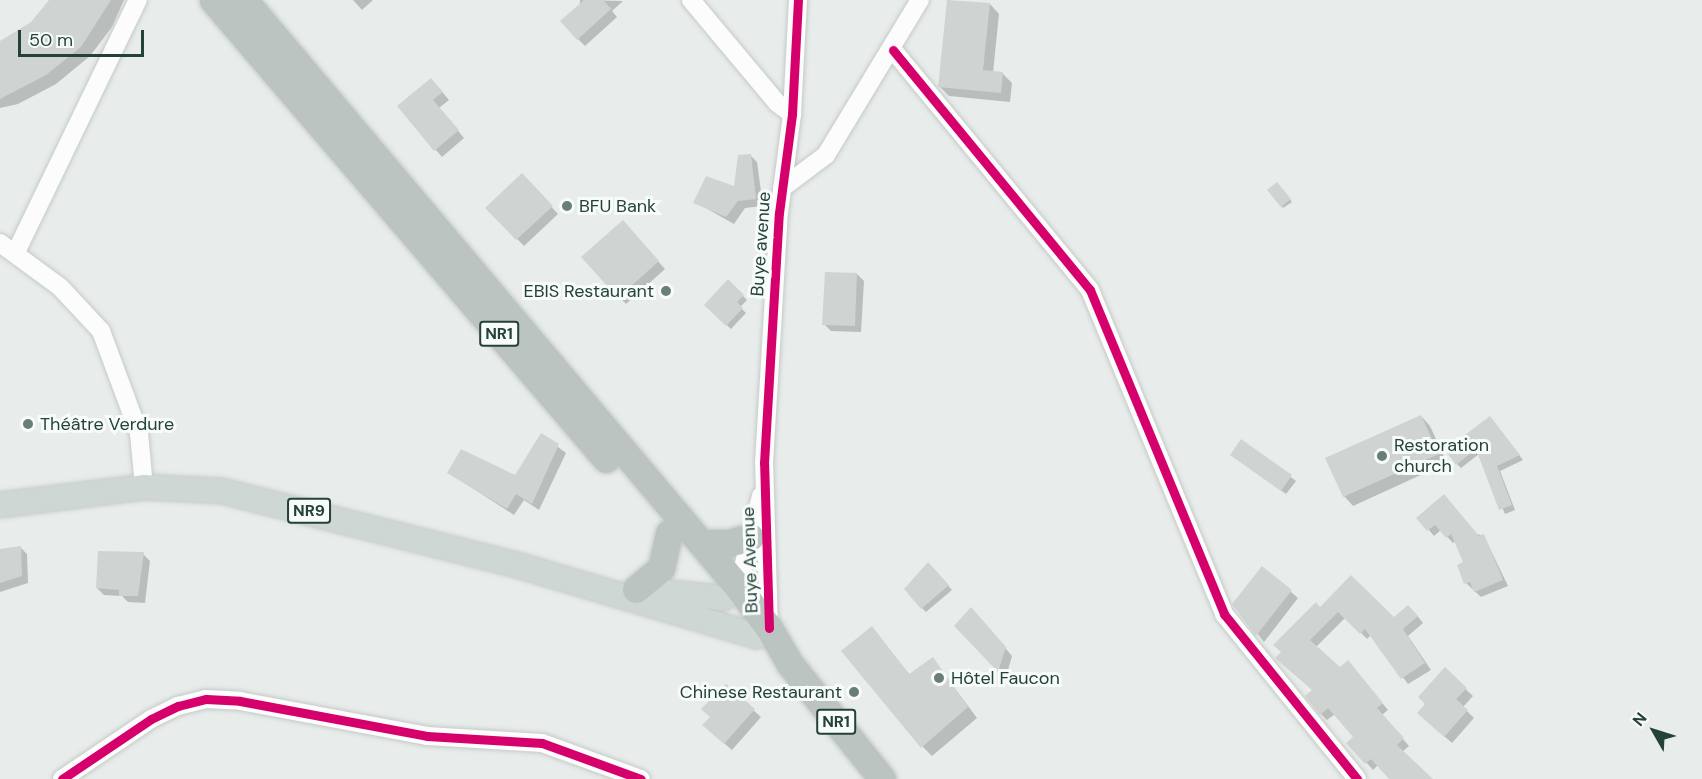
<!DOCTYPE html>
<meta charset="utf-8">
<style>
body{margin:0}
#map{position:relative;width:1702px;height:779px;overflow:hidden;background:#e8edeb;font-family:"DM Sans",sans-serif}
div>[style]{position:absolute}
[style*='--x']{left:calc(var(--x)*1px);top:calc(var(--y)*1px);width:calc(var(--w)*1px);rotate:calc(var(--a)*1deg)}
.shadow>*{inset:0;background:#0003}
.building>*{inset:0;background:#cfd4d2}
.roads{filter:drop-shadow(0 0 2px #c5cac8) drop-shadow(0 0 2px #c5cac8)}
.minor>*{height:18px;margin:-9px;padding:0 9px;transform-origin:9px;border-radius:9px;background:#fcfcfc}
.major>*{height:24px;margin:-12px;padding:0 12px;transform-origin:12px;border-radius:12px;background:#cfd7d5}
.highway>*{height:27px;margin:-13.5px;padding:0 13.5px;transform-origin:13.5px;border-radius:13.5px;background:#bcc4c2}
.cycleway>*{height:9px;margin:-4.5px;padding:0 4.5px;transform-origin:4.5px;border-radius:4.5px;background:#d6006c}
.dots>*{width:16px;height:16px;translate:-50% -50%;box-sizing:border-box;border:3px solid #f7fbf9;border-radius:50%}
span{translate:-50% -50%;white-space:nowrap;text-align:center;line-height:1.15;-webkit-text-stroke:6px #f7fbf9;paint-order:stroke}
.shield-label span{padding:2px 4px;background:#f7fbf9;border:2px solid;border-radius:4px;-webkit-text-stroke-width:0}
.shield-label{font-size:16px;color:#24423a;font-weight:700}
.poi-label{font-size:18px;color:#24423a}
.left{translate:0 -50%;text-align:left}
.right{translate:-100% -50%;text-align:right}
.street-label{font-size:18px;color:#24423a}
.north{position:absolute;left:1624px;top:701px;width:60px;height:60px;-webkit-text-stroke:4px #f7fbf9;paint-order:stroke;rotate:309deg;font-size:16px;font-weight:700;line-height:24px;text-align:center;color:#24423a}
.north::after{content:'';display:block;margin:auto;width:21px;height:27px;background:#24423a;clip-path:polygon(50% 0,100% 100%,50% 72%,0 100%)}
.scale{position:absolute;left:18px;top:30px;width:126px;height:27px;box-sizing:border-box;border:3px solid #24423a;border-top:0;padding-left:8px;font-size:18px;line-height:21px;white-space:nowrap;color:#24423a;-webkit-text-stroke:4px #f7fbf9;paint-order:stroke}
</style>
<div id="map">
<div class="shadow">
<div style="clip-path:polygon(51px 0,124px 0,112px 27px,90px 56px,56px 84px,18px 104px,0 108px,0 42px,32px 23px)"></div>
<div style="clip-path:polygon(353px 0,373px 0,362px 10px)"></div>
<div style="clip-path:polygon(580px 0,623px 1px,612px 11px,617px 17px,585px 46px,578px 39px)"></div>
<div style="clip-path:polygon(990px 4px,999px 14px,993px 73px,1002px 73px,1012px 83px,1010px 102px,949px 96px,940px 87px)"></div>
<div style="clip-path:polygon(438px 87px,449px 100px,439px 108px,464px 138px,442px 157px,399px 107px)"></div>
<div style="clip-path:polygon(750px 155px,757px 162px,763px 206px,745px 208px,734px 224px,695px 202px,735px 188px)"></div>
<div style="clip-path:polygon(522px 175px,558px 214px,524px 246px,487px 208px)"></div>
<div style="clip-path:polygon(1277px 184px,1292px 202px,1283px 208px,1269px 190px)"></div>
<div style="clip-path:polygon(629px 229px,665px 269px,626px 304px,583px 257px)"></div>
<div style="clip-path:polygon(857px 274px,864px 281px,861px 332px,831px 331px,824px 324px)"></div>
<div style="clip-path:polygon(728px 281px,747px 300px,740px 307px,746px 313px,731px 329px,706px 305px)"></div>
<div style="clip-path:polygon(1421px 416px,1430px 426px,1447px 463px,1353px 506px,1344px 496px)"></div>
<div style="clip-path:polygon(1494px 422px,1523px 460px,1500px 471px,1515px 510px,1505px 514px,1479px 454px,1461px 468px,1457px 464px)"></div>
<div style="clip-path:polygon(542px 435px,566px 453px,539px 510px,524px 500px,514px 515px,449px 473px,516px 477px)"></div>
<div style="clip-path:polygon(1242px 441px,1296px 481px,1286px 494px,1237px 459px)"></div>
<div style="clip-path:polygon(1419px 518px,1484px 536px,1508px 586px,1481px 597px,1466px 583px,1465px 563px,1456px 541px,1453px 543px,1441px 530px,1434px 536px)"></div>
<div style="clip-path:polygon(20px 547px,27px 554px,28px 583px,0 592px,0 551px)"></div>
<div style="clip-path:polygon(143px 554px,150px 561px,145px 603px,128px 602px,122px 596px,104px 595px,97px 588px)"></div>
<div style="clip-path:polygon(933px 568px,952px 590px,926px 612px,922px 608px)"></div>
<div style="clip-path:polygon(1263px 568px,1298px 598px,1264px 642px,1234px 604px)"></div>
<div style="clip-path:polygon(1320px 609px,1394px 619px,1415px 613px,1423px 623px,1408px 636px,1431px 670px,1408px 684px,1371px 635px,1367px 639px,1346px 617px,1316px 647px,1340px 669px,1354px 669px,1388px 710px,1382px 715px,1409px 746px,1402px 752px,1430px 779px,1391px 779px,1378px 765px,1373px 770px,1349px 743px,1355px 738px,1335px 714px,1327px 720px,1321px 714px,1314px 691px,1284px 664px)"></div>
<div style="clip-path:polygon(978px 616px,1012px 656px,1006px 677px,956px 626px)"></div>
<div style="clip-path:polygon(872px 628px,910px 675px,933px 659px,977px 718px,932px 756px,923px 747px)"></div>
<div style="clip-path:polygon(1445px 670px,1473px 696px,1463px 707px,1474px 718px,1452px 743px,1426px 720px,1427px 704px)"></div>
<div style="clip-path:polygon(726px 686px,761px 717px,732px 750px,711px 732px,712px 717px)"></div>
</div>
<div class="building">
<div style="clip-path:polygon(49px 0,111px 0,81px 47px,46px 75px,0 99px,0 41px,31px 22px)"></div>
<div style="clip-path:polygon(584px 0,603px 0,611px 9px,577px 40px,560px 21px)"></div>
<div style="clip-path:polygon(947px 0,990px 3px,983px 70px,1003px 72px,1001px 93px,938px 87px)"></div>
<div style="clip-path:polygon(431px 78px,443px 92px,433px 100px,459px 130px,434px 151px,397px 106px)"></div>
<div style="clip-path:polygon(751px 154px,756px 199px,738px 201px,726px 217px,693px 203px,706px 176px,734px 186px,738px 155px)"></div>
<div style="clip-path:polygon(522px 173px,553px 206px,516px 240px,485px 208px)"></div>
<div style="clip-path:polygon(1277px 182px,1291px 199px,1281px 207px,1267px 190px)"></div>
<div style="clip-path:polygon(623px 220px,659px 261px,618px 298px,581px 257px)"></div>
<div style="clip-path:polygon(825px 272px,857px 273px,855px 326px,822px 325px)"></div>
<div style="clip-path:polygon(728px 279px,744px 295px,737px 302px,743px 308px,726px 326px,704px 305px)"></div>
<div style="clip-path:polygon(1421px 415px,1439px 454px,1343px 497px,1325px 458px)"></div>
<div style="clip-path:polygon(1490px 416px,1520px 455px,1497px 466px,1512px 505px,1499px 510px,1476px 449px,1456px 465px,1445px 450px)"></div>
<div style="clip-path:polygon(541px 433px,559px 444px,532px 504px,516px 494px,507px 509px,447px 473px,461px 449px,515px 475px)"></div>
<div style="clip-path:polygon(1241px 439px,1292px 475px,1281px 491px,1230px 455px)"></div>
<div style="clip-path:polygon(1444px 494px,1479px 536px,1484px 534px,1503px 580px,1474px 592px,1470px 582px,1464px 584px,1457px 565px,1463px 562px,1451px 534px,1446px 538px,1435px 525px,1427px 531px,1416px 518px)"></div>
<div style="clip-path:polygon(21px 546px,22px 576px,0 583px,0 549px)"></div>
<div style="clip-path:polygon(98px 551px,144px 552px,138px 596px,119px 596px,119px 590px,96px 588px)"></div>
<div style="clip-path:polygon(928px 562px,949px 585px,921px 609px,904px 589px)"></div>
<div style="clip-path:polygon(1262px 566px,1292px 590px,1256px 636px,1232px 604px)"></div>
<div style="clip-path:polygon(1351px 575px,1394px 617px,1408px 605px,1418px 616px,1403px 629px,1425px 663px,1401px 679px,1365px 629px,1360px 634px,1338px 612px,1310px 640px,1340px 667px,1348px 660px,1383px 703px,1377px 708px,1404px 738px,1397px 745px,1433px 779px,1389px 779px,1371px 759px,1365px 764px,1346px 743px,1353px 737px,1328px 708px,1320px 715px,1305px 696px,1312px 690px,1275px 658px,1281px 652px,1273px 645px,1316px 602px,1320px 607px)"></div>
<div style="clip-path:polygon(971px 607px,1006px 647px,998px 672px,954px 626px)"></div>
<div style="clip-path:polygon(872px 626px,909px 674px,933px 657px,968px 707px,921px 748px,841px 651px)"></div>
<div style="clip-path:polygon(1445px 667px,1467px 688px,1456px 699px,1468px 710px,1444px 737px,1417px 713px,1425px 704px,1418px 697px)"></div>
<div style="clip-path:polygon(726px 684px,755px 709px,724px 744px,702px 725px,710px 717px,701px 709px)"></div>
</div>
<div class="roads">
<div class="minor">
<div style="--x:691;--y:0;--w:134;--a:50.1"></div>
<div style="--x:777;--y:103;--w:19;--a:36"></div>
<div style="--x:893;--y:50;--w:310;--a:50.6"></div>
<div style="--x:1090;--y:290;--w:351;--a:67.5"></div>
<div style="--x:1224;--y:614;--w:212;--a:51.1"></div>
<div style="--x:782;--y:188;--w:55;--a:-36.9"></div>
<div style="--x:826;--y:155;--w:181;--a:-58.8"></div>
<div style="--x:0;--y:243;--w:74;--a:36.3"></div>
<div style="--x:60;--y:287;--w:60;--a:47"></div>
<div style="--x:101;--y:331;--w:109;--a:69.6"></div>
<div style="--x:139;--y:433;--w:54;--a:84.7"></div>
<div style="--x:16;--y:252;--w:280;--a:-64.2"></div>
<div style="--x:738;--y:587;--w:94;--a:-75.8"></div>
<div style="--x:769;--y:628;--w:165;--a:-91.7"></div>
<div style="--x:764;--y:463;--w:250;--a:-86.6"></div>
<div style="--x:779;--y:213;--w:100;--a:-82.5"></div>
<div style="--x:792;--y:114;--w:114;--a:-87"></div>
<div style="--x:62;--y:779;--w:107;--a:-34"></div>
<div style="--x:151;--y:719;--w:30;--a:-26"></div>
<div style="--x:178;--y:706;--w:29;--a:-14"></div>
<div style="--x:206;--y:699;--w:34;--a:3"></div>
<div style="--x:240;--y:701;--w:190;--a:10.6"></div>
<div style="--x:427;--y:736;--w:115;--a:3.5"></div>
<div style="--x:542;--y:743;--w:105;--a:20"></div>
</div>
<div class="major">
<div style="--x:0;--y:505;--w:145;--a:-7.1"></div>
<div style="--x:144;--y:487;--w:78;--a:2.9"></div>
<div style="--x:222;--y:491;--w:304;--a:14.1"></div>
<div style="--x:517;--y:565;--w:250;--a:16.5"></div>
<div style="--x:757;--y:636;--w:14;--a:-34"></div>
<div style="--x:638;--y:590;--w:85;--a:5.4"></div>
<div style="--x:723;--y:598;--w:19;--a:-36"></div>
</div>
<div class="highway">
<div style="--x:213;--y:0;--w:604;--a:49.43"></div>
<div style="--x:244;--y:0;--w:767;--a:49.92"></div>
<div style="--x:738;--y:587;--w:51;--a:52.9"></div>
<div style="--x:769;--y:628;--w:42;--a:59.7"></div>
<div style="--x:790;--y:664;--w:147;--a:51.3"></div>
<div style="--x:701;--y:543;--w:28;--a:0"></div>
<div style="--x:729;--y:543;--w:22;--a:-16"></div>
<div style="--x:636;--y:589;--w:33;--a:-40"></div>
<div style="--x:661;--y:568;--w:36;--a:-77"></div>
</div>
</div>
<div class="cycleway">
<div style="--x:893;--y:50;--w:310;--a:50.6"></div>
<div style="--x:1090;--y:290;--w:351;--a:67.5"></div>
<div style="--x:1224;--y:614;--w:212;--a:51.1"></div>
<div style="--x:769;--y:628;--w:165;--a:-91.7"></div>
<div style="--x:764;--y:463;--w:250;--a:-86.6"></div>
<div style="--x:779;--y:213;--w:100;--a:-82.5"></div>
<div style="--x:792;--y:114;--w:114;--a:-87"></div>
<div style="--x:62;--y:779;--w:107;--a:-34"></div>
<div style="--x:151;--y:719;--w:30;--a:-26"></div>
<div style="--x:178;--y:706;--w:29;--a:-14"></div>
<div style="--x:206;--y:699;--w:34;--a:3"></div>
<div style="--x:240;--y:701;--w:190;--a:10.6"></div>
<div style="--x:427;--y:736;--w:115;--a:3.5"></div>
<div style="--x:542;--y:743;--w:105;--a:20"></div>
</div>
<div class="dots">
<div style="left:567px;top:206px;background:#697e78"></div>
<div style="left:666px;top:291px;background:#697e78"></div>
<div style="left:28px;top:424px;background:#697e78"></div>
<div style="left:1382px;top:456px;background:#697e78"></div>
<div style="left:939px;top:678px;background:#697e78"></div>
<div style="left:854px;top:692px;background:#697e78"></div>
</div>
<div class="shield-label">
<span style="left:499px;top:334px">NR1</span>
<span style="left:309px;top:511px">NR9</span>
<span style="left:836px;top:722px">NR1</span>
</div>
<div class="poi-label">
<span class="left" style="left:579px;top:206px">BFU Bank</span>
<span class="right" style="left:654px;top:291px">EBIS Restaurant</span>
<span class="left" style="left:40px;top:424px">Théâtre Verdure</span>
<span class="left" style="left:1394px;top:456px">Restoration<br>church</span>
<span class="left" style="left:951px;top:678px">Hôtel Faucon</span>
<span class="right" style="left:842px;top:692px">Chinese Restaurant</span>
</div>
<div class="street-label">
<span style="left:761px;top:244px;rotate:-86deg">Buye avenue</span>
<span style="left:750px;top:560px;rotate:-92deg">Buye Avenue</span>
</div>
<div class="north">N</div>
<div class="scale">50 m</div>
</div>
